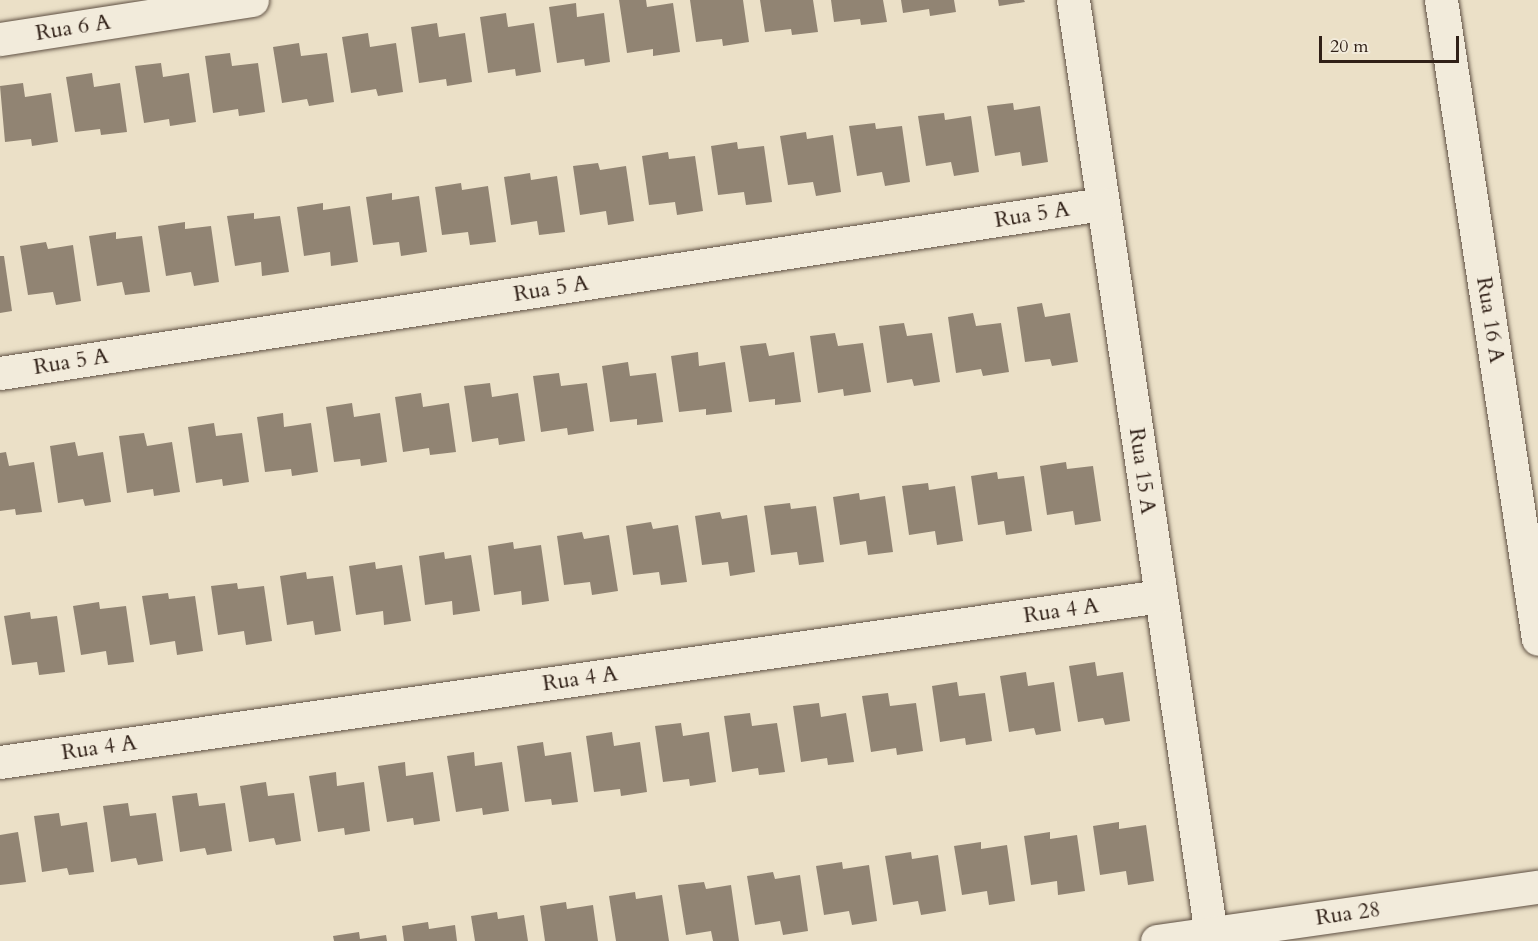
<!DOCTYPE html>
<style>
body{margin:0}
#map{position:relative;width:1538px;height:941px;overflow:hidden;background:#ebe0c7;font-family:Cardo,serif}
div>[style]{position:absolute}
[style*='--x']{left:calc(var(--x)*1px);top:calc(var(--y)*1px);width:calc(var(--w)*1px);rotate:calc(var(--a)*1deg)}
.building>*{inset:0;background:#918473}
.roads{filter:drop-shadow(0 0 2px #5f5043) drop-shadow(0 0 2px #5f5043)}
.minor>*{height:33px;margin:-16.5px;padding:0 16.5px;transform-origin:16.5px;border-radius:16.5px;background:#f2ebdb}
span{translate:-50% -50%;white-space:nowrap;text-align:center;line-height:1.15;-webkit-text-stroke:4.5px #f2ebdb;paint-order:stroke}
.street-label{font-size:22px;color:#302017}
.scale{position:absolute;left:1319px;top:36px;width:140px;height:27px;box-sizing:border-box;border:3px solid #302017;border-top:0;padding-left:8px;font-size:18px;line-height:21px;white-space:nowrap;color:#302017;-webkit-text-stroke:4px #f2ebdb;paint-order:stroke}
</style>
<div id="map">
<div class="building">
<div style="clip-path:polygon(619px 0,646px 0,647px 7px,673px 3px,680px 52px,653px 56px,653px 49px,627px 53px)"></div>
<div style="clip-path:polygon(690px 0,743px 0,749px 42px,723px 46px,722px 39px,696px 42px)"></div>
<div style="clip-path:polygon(760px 0,813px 0,818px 32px,792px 35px,791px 29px,765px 32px)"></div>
<div style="clip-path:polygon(831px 0,883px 0,887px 22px,861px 25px,860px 19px,834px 22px)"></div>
<div style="clip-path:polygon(901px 0,954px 0,956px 12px,930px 16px,929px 9px,903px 13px)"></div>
<div style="clip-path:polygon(998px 0,1024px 0,1025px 2px,999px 6px)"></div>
<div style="clip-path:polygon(576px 3px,577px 17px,604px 13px,610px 62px,585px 66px,584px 59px,557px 63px,549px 7px)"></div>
<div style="clip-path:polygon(506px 13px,508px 27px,534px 23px,541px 72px,516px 76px,515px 69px,488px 73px,480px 17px)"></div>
<div style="clip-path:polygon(437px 23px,439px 37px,465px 33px,472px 82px,447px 86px,446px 79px,419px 83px,411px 27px)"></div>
<div style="clip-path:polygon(368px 33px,370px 47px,396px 43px,403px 92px,378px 96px,376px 89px,351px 93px,342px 37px)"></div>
<div style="clip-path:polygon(299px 43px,301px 56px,327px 53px,334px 102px,309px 106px,307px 99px,282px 103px,273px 47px)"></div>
<div style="clip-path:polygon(230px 53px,232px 66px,258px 63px,265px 112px,239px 116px,238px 109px,213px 113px,205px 56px)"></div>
<div style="clip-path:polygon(161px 63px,163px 77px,189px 73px,196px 122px,170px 126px,169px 119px,144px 123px,135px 66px)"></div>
<div style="clip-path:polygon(92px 73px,94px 87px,120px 83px,127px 132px,101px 135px,100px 129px,75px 132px,66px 77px)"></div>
<div style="clip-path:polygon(23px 83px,25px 97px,51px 93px,58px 142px,32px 146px,31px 139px,5px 142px,0 86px)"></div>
<div style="clip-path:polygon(1013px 103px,1014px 110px,1040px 106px,1048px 162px,1022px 166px,1020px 152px,995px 156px,987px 106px)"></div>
<div style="clip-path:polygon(944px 113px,945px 120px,971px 116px,979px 172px,954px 176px,951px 162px,926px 166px,918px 116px)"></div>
<div style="clip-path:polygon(875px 123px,876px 129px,902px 126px,910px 182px,885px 186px,882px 172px,857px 176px,849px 126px)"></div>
<div style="clip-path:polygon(806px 132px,807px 139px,833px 135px,841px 192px,816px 196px,813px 182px,788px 185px,780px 136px)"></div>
<div style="clip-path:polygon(737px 142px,738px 149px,764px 146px,772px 202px,746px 205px,744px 192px,718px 195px,711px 146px)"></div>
<div style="clip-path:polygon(668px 152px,669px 159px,695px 156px,703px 211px,677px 215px,675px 202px,649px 205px,642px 156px)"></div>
<div style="clip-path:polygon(598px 163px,600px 170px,626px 166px,634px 221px,608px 225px,606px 211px,580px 215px,573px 166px)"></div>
<div style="clip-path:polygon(530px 173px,531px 180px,557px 176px,565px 232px,539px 235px,537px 221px,511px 225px,504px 177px)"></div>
<div style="clip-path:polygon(461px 183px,462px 190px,488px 186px,496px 242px,470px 245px,468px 232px,442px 235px,435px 187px)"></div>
<div style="clip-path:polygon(392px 193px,392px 200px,419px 196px,427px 252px,401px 256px,399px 242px,373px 245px,366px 197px)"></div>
<div style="clip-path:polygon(323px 203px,323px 210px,350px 206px,358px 262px,331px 266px,330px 252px,304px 256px,297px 207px)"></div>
<div style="clip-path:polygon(254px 213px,254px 219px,280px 216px,289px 272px,262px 276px,261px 262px,235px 266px,227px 216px)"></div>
<div style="clip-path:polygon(185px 222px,185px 229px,211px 226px,219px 282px,194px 286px,191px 272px,166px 276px,158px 226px)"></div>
<div style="clip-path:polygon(116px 232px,116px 239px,142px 236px,150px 292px,125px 295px,122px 282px,97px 286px,89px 236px)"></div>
<div style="clip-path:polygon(46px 242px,48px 249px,73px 245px,81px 301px,56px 305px,53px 292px,28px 295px,20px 246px)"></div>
<div style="clip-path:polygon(0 256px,4px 256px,12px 311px,0 313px)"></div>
<div style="clip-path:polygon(1042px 303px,1045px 317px,1070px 313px,1078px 362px,1052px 366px,1050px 359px,1025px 362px,1017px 307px)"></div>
<div style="clip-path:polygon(973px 313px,976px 326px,1001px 323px,1009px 372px,983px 376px,981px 369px,956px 373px,948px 317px)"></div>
<div style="clip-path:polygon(904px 323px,907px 336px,932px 333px,940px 382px,914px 386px,912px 379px,887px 383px,879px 326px)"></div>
<div style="clip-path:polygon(835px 333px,838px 346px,863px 343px,871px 392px,844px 396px,843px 389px,818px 393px,810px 336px)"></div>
<div style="clip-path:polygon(766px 343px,769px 356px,794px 352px,801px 402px,775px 405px,775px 399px,749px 402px,740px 346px)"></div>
<div style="clip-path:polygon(698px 352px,699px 366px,725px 362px,732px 412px,706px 415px,706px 409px,679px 412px,671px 356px)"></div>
<div style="clip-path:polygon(628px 362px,630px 376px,656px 373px,663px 422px,637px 425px,637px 419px,610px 422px,602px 366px)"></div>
<div style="clip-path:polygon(559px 373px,561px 386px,587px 383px,594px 431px,568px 435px,567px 428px,541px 432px,533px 376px)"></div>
<div style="clip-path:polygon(490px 383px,492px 397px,518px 393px,525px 441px,499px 445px,498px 438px,472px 442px,464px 386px)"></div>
<div style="clip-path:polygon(421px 393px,423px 407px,449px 403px,456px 452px,430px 455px,429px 448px,403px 452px,395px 397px)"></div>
<div style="clip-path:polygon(352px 403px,354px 417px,380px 413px,387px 462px,361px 466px,360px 459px,334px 462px,326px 407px)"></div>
<div style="clip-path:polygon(283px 413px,284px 427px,311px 423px,318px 472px,292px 476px,291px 469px,265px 472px,257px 417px)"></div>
<div style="clip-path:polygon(214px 423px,216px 436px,242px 433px,249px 482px,223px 486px,222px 479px,196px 483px,188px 427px)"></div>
<div style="clip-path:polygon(144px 433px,147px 446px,172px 442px,180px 492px,154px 496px,153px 489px,127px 493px,119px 436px)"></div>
<div style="clip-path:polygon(75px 442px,78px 456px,103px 452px,111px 502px,85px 506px,83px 499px,58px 503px,50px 446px)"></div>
<div style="clip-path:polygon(6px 452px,9px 466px,34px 462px,42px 512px,16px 515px,15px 509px,0 511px,0 453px)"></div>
<div style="clip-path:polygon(1066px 462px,1067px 469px,1093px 466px,1101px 521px,1075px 525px,1073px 511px,1047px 515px,1040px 466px)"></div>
<div style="clip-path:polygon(997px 472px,998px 479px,1024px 476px,1032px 531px,1006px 535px,1004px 521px,978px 525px,971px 476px)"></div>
<div style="clip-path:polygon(928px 483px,929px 490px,955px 486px,963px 541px,937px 545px,935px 531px,909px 535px,902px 486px)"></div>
<div style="clip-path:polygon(859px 493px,860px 500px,885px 496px,893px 552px,868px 555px,866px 541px,840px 545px,833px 497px)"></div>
<div style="clip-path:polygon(790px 503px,791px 509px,816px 506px,824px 562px,799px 565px,797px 552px,771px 555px,764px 506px)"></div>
<div style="clip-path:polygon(720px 512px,722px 519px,747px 515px,755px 572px,730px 576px,728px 562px,702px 565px,695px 516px)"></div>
<div style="clip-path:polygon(651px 522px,653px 529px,678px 525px,687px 582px,661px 585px,659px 572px,633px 575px,626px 526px)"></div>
<div style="clip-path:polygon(582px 532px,584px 539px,609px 535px,618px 591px,592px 595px,590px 582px,564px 585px,557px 536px)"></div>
<div style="clip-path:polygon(513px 542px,514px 549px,541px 545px,549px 601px,522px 605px,521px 591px,494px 595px,488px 546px)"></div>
<div style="clip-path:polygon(444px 552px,445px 559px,471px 555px,480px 611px,453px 615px,452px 601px,425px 605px,419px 556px)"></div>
<div style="clip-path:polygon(375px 562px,376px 569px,402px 565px,411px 621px,384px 625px,383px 611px,356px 615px,349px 566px)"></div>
<div style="clip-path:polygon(306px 572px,307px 579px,333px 576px,341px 631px,315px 635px,313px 621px,287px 625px,280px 576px)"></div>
<div style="clip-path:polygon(237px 583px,238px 589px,264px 586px,272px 641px,246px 645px,244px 631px,218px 635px,211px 586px)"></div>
<div style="clip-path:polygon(168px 593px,169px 599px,195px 596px,203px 651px,177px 655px,175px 641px,150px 645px,142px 596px)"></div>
<div style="clip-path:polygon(99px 602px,100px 609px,126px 606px,134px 662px,108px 665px,106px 651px,81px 655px,73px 606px)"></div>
<div style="clip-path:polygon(30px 612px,31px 619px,57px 616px,65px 672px,39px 675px,37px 662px,12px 665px,4px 616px)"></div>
<div style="clip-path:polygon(1095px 662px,1097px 676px,1123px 672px,1130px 721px,1105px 725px,1103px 718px,1078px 722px,1069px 666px)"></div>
<div style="clip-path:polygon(1026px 672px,1028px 686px,1054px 682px,1061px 731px,1036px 735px,1034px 728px,1009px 732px,1000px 676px)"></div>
<div style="clip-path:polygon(957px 682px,959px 696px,985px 693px,992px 741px,966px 745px,965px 738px,940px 742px,932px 686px)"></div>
<div style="clip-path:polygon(888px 693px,890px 706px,916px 703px,923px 751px,897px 755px,896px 748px,871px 752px,862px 696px)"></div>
<div style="clip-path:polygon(819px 703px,821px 717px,846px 713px,854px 762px,828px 765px,827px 758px,801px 762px,793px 706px)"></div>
<div style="clip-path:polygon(750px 713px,752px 726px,777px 723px,785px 772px,759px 775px,758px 768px,732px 772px,724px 716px)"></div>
<div style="clip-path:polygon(681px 723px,683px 736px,709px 732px,716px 782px,690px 786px,689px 779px,663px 782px,655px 726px)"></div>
<div style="clip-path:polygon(612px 732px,614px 746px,640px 742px,647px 792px,621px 796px,620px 789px,594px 792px,586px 736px)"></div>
<div style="clip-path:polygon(543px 742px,545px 756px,571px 752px,578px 802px,552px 805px,551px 799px,525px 802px,517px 746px)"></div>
<div style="clip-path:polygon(474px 752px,475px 766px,502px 762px,509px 811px,483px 815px,482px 808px,456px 812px,447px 756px)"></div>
<div style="clip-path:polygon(405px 762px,406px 776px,433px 772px,440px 821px,414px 825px,413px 818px,387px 822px,378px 766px)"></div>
<div style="clip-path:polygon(336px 772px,337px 786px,364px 782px,370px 831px,345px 835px,344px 828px,318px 832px,309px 776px)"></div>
<div style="clip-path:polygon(266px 782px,268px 796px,294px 793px,301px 841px,276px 845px,274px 838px,249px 842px,240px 786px)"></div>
<div style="clip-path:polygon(197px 793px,199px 806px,225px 803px,232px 851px,207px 855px,205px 848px,180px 852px,172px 796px)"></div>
<div style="clip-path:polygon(128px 803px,130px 816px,156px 813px,163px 861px,138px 865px,136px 858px,111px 862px,103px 806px)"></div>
<div style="clip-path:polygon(59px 813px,61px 826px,87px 822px,94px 872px,69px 875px,67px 868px,42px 872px,34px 816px)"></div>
<div style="clip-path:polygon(1119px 822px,1119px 829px,1146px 825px,1154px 881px,1128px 885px,1126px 871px,1100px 875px,1093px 826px)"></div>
<div style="clip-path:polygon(18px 832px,26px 882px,0 885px,0 835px)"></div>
<div style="clip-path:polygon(1050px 832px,1050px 839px,1077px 835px,1085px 891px,1058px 895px,1057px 881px,1031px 885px,1024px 836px)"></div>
<div style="clip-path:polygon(981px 842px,981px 849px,1007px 845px,1015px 901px,989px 905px,987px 891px,962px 895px,954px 846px)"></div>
<div style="clip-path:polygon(911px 852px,912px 859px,938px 855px,946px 911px,921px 915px,918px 901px,893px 905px,885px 856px)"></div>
<div style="clip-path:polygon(842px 862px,843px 869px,869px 865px,877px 921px,852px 925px,849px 911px,824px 915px,816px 866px)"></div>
<div style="clip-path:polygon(773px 872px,775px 879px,800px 875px,808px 931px,783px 935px,780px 921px,755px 925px,747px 876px)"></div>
<div style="clip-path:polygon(704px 882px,706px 889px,731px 885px,739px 941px,713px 941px,711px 931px,686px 935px,678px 885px)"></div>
<div style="clip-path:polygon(635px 892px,636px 899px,662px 895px,669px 941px,616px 941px,609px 896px)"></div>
<div style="clip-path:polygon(566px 902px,567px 909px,593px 905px,598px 941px,545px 941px,540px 906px)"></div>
<div style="clip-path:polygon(497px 912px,498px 919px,524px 915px,528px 941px,475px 941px,471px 916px)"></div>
<div style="clip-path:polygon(428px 922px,429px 929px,455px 925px,457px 941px,404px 941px,402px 926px)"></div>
<div style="clip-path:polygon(359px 932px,360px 939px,386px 935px,387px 941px,334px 941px,333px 936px)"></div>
</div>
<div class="roads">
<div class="minor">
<div style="--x:1073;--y:0;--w:951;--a:81.6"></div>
<div style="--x:1441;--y:0;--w:646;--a:81.37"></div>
<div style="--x:0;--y:39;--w:255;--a:-8.8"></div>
<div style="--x:0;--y:373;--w:1115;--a:-8.72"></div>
<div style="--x:0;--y:762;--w:1172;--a:-8.14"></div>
<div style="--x:1157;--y:941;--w:385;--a:-8.1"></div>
</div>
</div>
<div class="street-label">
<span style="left:73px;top:28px;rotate:-9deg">Rua 6 A</span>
<span style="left:1032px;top:215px;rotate:-9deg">Rua 5 A</span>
<span style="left:551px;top:289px;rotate:-9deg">Rua 5 A</span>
<span style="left:1490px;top:320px;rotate:81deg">Rua 16 A</span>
<span style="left:71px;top:362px;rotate:-9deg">Rua 5 A</span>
<span style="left:1142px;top:471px;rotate:82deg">Rua 15 A</span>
<span style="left:1061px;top:611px;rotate:-8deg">Rua 4 A</span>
<span style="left:580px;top:679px;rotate:-8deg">Rua 4 A</span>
<span style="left:99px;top:748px;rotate:-8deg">Rua 4 A</span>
<span style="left:1348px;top:914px;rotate:-8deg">Rua 28</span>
</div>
<div class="scale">20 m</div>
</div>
